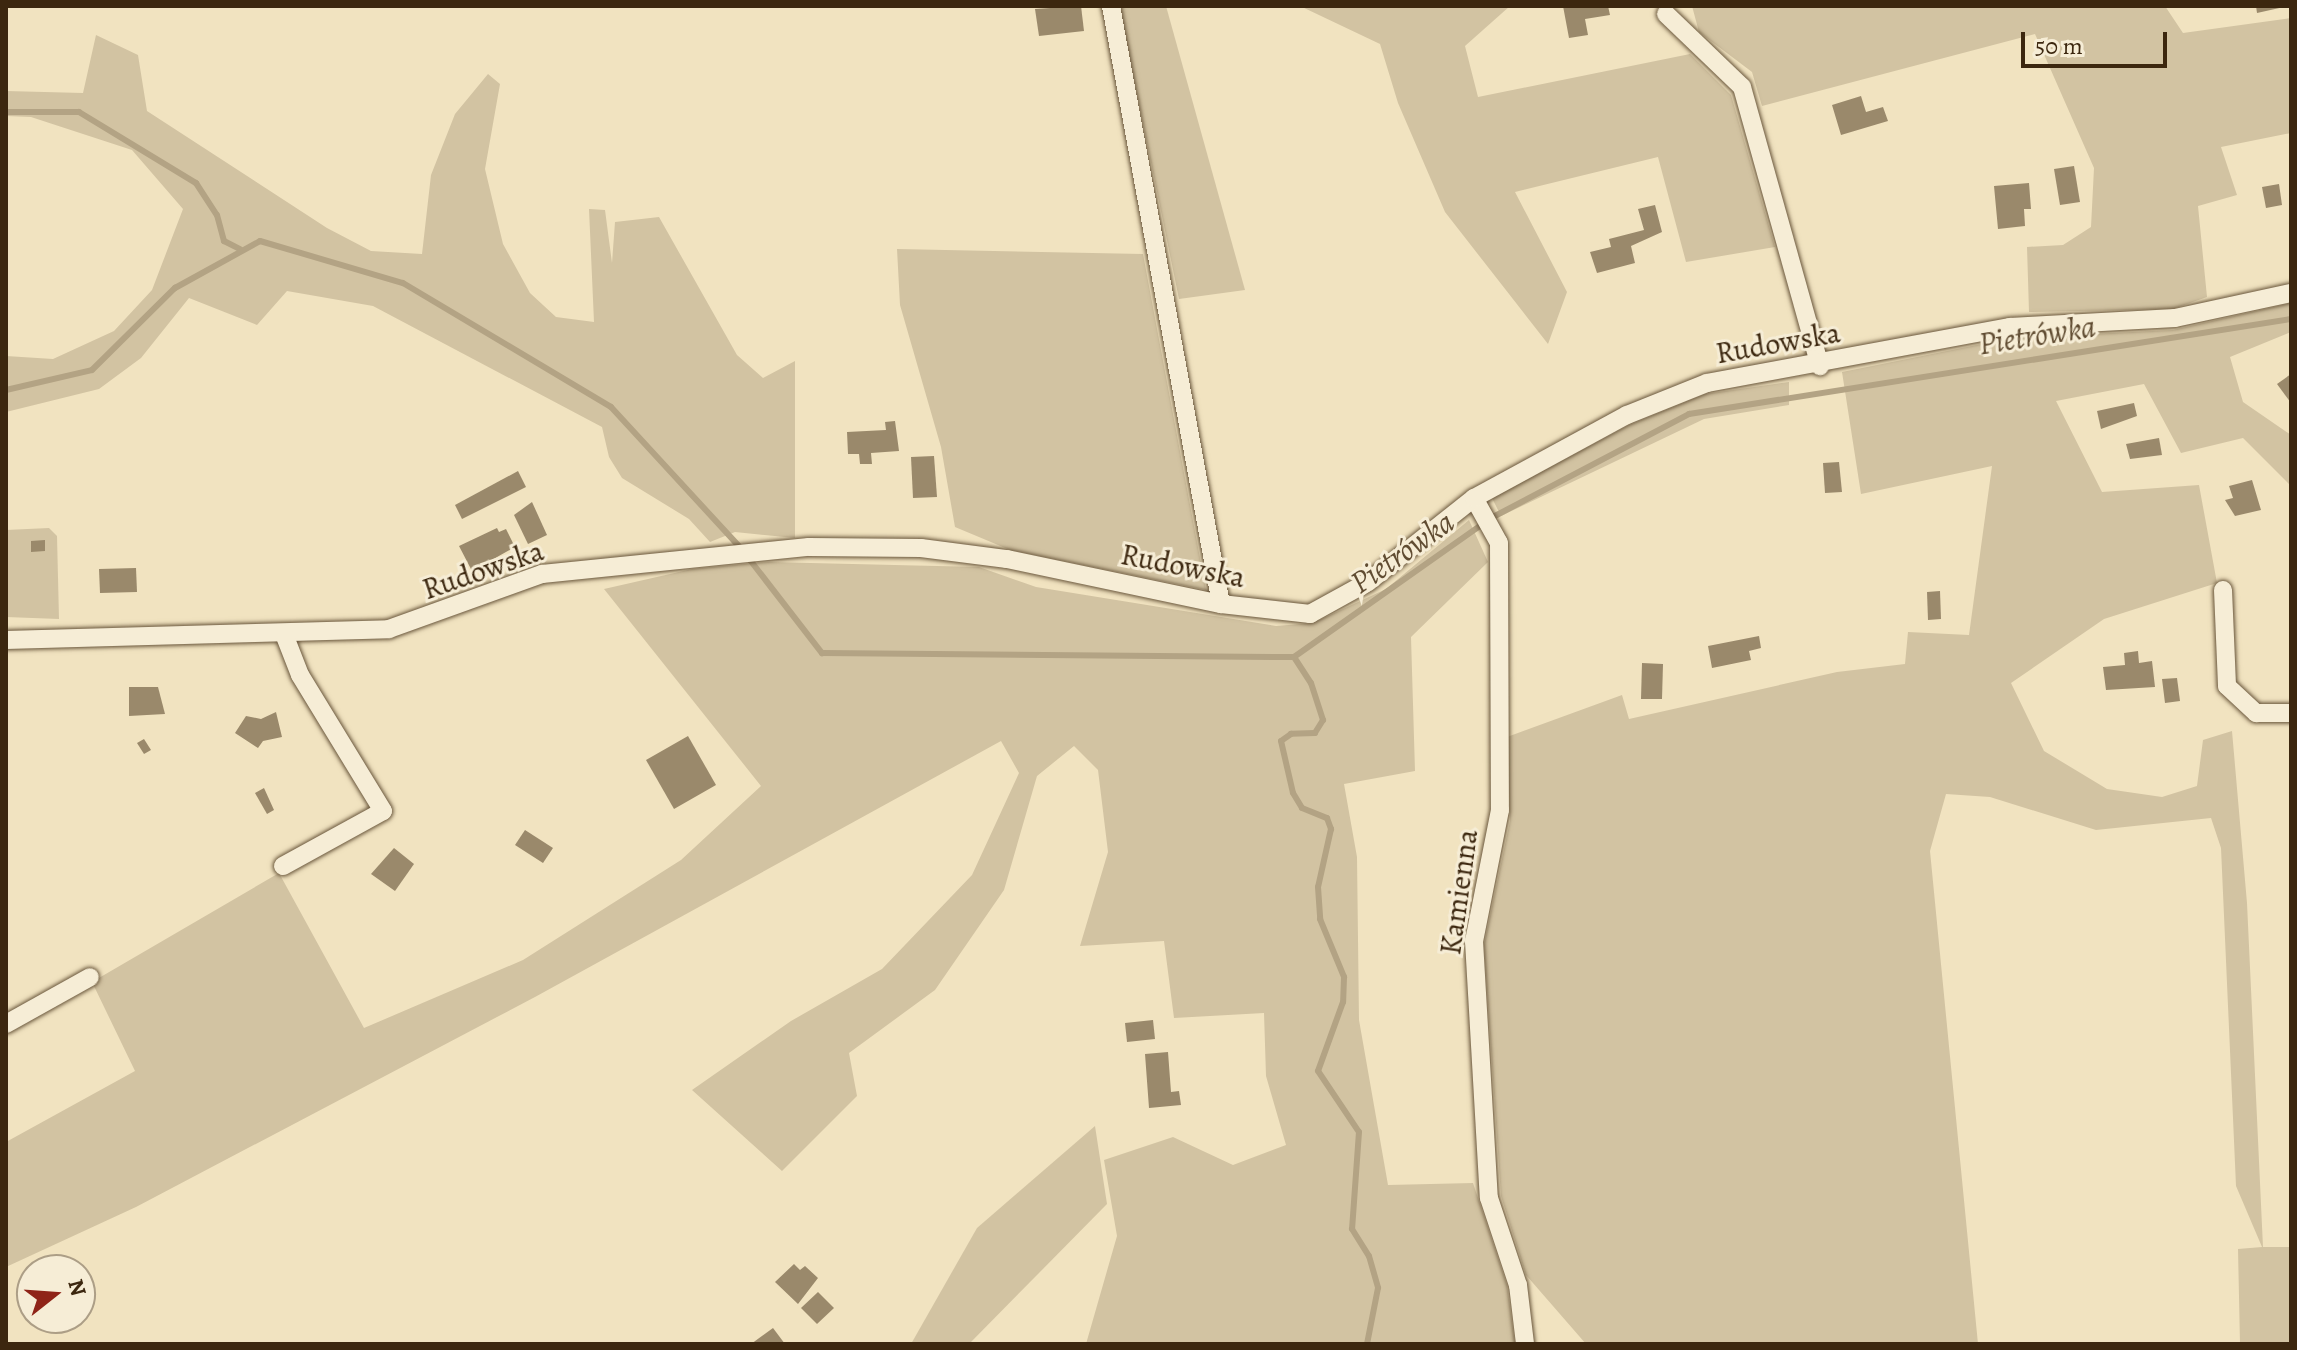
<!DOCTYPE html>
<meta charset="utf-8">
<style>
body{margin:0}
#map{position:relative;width:2297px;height:1350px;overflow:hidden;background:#f1e3c0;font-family:Alegreya,serif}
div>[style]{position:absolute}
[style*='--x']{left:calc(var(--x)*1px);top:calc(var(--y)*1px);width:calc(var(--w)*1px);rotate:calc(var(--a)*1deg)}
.green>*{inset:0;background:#d2c3a2}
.stream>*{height:6px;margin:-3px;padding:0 3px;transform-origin:3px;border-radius:3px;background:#b3a384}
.building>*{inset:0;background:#9a896b}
.roads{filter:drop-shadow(0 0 2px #69563b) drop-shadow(0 0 2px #69563b)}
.street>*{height:18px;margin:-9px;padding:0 9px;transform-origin:9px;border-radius:9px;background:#f6edd6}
span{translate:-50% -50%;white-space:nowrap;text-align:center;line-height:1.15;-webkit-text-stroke:6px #f6edd6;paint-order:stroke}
.street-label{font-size:30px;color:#3c270f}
.water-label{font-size:32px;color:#604c32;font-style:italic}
.frame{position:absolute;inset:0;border:8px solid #3c270f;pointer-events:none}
.north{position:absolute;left:16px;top:1254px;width:80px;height:80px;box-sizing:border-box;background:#f6edd6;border:2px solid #ac9e86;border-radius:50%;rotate:73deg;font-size:22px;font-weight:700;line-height:32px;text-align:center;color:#3c270f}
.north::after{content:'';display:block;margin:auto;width:28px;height:36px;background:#8f2418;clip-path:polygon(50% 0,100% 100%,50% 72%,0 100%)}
.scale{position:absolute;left:2021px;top:32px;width:146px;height:36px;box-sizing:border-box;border:4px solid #3c270f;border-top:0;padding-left:10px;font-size:24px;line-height:28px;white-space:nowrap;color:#3c270f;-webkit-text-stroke:6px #f6edd6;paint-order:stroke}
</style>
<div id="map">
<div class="green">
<div style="clip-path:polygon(1119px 6px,1166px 6px,1245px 290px,1179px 299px)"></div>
<div style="clip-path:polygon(1300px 6px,1510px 6px,1465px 46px,1478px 97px,1690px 54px,1731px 95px,1775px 247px,1686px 262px,1658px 157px,1515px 192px,1567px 292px,1548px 344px,1445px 212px,1398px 103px,1380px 44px)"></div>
<div style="clip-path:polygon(1692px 6px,2165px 6px,2183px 33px,2291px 18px,2291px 133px,2221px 147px,2237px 195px,2198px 206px,2207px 297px,2173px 309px,2029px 312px,2027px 247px,2063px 245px,2091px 227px,2094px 168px,2035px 34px,1762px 106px,1752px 72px,1699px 32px)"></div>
<div style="clip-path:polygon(96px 35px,138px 55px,147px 111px,327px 228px,371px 251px,422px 254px,431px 175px,455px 114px,488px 74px,500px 84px,485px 169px,503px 244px,530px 293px,556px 317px,594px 322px,589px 209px,605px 210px,612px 263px,615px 222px,659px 217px,737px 355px,763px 378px,795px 361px,795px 538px,735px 532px,710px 542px,689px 519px,622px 478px,609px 457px,602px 427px,373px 306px,287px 291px,257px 325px,189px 298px,141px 358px,99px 389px,6px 412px,6px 356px,53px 359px,114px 331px,152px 290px,183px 209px,132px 150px,31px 117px,6px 116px,6px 91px,83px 93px)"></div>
<div style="clip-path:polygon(897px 249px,1143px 254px,1206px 590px,1010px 550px,955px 527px,941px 447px,900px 305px)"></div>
<div style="clip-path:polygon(2291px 303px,2291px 332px,2230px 357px,2243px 402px,2291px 435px,2291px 486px,2243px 438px,2181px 453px,2144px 384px,2056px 401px,2102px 492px,2199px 485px,2217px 583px,2104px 619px,2011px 683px,2044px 751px,2107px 789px,2162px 797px,2197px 786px,2203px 740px,2232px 731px,2247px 903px,2263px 1247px,2291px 1247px,2291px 1344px,2240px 1344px,2238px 1249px,2262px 1247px,2236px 1186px,2221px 848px,2211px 818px,2096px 830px,1990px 797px,1946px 794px,1930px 851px,1978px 1344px,1586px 1344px,1526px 1275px,1501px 1196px,1484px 945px,1510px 821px,1507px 737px,1622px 695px,1629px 719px,1837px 672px,1905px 664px,1908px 632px,1969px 635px,1992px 466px,1861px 494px,1842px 372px,2012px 338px,2173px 330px)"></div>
<div style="clip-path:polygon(1789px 382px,1789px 405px,1704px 419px,1501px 516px,1492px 498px,1629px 425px,1705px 394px)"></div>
<div style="clip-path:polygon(1469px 520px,1488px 562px,1411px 637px,1415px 771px,1344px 784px,1357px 857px,1359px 1020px,1388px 1185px,1473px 1183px,1507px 1285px,1515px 1344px,1086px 1344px,1117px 1236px,1104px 1160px,1173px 1137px,1233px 1165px,1286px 1145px,1266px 1076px,1264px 1013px,1174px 1018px,1164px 941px,1080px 946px,1108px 852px,1098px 770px,1074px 746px,1037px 776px,1004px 890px,935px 990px,849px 1053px,857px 1096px,782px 1171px,692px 1090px,791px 1021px,882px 969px,972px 875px,1019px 773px,1001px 741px,535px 997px,136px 1207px,6px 1267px,6px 1142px,135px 1071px,92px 982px,279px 873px,364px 1028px,523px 960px,681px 860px,761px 786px,604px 589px,692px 569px,768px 562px,979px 567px,1036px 587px,1276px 626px,1313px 623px,1386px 589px)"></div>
<div style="clip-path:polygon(49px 528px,57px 536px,59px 619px,6px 617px,6px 530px)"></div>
<div style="clip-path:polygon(1095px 1126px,1107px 1204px,969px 1344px,911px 1344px,977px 1228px)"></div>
</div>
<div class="stream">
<div style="--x:6;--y:112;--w:73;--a:0"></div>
<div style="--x:79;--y:112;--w:137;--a:31.3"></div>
<div style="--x:196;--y:183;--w:38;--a:57"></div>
<div style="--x:217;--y:215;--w:27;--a:75"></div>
<div style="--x:224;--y:241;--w:18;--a:27"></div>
<div style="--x:6;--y:390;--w:88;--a:-13.1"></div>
<div style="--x:92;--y:370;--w:117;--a:-44.7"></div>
<div style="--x:175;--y:288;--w:97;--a:-28.9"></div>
<div style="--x:260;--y:241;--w:149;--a:16.4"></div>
<div style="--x:403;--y:283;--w:242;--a:30.8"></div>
<div style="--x:611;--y:407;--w:189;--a:47.4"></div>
<div style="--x:750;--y:560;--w:118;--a:52.3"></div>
<div style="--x:822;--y:653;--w:472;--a:0.5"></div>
<div style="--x:1294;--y:657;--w:241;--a:-35.2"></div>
<div style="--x:1491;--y:518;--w:224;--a:-27.7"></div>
<div style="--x:1689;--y:414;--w:609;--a:-8.97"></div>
<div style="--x:1294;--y:657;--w:31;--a:57"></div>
<div style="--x:1311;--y:683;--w:39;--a:72"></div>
<div style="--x:1323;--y:720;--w:15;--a:122"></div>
<div style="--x:1315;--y:733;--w:24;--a:178"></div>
<div style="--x:1291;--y:734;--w:12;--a:145"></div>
<div style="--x:1281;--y:741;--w:53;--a:77"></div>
<div style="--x:1293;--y:793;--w:17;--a:59"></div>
<div style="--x:1302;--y:808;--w:27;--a:22"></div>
<div style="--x:1327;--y:818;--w:12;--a:70"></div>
<div style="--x:1331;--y:829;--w:59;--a:102.6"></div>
<div style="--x:1318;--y:887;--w:32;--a:86"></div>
<div style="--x:1320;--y:919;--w:63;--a:67.5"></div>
<div style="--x:1344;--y:977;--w:25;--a:92"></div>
<div style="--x:1343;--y:1002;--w:73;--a:109.9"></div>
<div style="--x:1318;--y:1071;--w:73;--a:56.1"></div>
<div style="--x:1359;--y:1132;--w:97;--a:94.1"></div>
<div style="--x:1352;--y:1229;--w:32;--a:58"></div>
<div style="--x:1369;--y:1256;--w:33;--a:74"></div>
<div style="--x:1378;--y:1288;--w:57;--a:101.1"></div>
</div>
<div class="building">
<div style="clip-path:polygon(1081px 6px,1084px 31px,1039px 36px,1035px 9px)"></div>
<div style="clip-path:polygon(1563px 6px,1608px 6px,1610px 15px,1585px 19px,1588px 35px,1569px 38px)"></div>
<div style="clip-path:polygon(2256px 6px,2284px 6px,2284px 7px,2257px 13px)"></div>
<div style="clip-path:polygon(1861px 96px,1866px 112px,1883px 107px,1888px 121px,1841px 135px,1832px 105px)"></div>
<div style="clip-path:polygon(2074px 166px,2080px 202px,2060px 205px,2054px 169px)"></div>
<div style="clip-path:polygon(2029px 183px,2031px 209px,2024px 209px,2025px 226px,1998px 229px,1994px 186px)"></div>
<div style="clip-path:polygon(2279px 184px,2282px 205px,2266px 208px,2262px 187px)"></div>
<div style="clip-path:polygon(1655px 205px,1662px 232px,1631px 246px,1635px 263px,1597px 273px,1590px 252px,1611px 247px,1609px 239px,1644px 230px,1638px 209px)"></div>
<div style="clip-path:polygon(2291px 374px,2291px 403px,2277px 384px)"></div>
<div style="clip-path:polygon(2134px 403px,2137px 416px,2101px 429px,2097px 411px)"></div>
<div style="clip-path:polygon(895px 421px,899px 451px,871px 453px,872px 464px,860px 464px,859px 454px,848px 454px,847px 432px,886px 430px,885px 422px)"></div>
<div style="clip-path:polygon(2159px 438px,2162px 455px,2130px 459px,2126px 444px)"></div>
<div style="clip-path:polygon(934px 456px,937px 497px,913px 498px,911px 457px)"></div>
<div style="clip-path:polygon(1839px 462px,1842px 492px,1825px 493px,1823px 463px)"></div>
<div style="clip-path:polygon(518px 471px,526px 487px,462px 519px,455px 505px)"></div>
<div style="clip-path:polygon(2252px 480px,2261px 510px,2235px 516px,2225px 500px,2233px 498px,2229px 486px)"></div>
<div style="clip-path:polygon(532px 502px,547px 535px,528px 544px,514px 515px)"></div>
<div style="clip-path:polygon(497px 528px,499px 532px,506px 529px,515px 547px,472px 571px,459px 546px)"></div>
<div style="clip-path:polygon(45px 540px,45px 551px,31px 552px,31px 541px)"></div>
<div style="clip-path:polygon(136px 568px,137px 592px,100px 593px,99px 569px)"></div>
<div style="clip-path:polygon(1940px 591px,1941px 619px,1928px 620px,1927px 592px)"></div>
<div style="clip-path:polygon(1759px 636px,1761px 648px,1749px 651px,1751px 660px,1712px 668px,1708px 646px)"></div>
<div style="clip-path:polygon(2138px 651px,2139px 663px,2152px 661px,2155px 687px,2106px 690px,2103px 667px,2125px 665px,2124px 653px)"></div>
<div style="clip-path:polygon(1642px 663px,1663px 664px,1662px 699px,1641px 699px)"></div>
<div style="clip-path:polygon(2177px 678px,2180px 701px,2165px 703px,2162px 679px)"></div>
<div style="clip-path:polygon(129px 687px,158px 687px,165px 714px,129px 716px)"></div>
<div style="clip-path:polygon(276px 712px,282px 737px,263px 741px,258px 748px,235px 733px,246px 716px,261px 719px)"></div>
<div style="clip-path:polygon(688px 736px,716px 785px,674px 809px,646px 760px)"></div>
<div style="clip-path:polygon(144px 739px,151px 750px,144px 754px,137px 743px)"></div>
<div style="clip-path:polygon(264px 788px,274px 810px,267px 814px,255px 793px)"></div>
<div style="clip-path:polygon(525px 830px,553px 848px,543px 863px,515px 845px)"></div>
<div style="clip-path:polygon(394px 848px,414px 864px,395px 891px,371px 874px)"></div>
<div style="clip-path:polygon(1153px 1020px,1155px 1039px,1127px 1042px,1125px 1023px)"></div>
<div style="clip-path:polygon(1168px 1052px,1171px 1092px,1179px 1091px,1181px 1105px,1149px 1108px,1145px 1054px)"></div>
<div style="clip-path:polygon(794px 1264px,800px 1270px,805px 1266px,818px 1278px,798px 1304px,775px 1282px)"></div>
<div style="clip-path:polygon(818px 1292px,834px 1308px,817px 1324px,801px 1308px)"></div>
<div style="clip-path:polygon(773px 1328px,785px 1344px,751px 1344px)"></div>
</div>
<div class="roads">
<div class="street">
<div style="--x:1111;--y:6;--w:608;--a:79.58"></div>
<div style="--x:1666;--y:14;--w:105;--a:43.8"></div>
<div style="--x:1742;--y:87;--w:290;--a:74.4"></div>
<div style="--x:1474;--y:498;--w:51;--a:60.9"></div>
<div style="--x:1499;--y:543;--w:267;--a:89.8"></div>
<div style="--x:1500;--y:810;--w:134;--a:101.2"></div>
<div style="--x:1474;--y:941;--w:257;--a:86.7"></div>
<div style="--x:1489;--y:1198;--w:92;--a:71.6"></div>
<div style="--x:1518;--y:1285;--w:59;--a:83.2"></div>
<div style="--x:2223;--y:590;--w:96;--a:87.6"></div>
<div style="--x:2227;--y:686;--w:40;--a:43"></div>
<div style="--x:2256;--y:713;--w:35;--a:0"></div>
<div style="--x:6;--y:640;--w:383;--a:-1.6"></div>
<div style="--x:389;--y:629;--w:163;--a:-19.8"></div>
<div style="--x:542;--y:574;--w:268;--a:-5.8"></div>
<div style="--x:809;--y:547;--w:112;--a:0.5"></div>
<div style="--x:921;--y:548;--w:87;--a:7.3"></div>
<div style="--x:1007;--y:559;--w:219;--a:11.9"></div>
<div style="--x:1221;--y:604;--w:90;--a:6.4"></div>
<div style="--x:1310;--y:614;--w:66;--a:-28.9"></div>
<div style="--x:1368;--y:582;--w:135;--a:-38.4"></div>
<div style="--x:1474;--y:498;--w:174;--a:-28.5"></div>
<div style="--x:1627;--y:415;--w:86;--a:-21.8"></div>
<div style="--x:1707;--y:383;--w:308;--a:-10.5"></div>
<div style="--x:2010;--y:327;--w:165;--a:-3.1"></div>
<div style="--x:2175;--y:318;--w:119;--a:-12.2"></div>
<div style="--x:283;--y:866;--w:114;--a:-28.8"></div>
<div style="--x:383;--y:811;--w:159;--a:-121.4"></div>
<div style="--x:300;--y:675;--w:44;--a:-111.3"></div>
<div style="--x:6;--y:1024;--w:96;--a:-29.2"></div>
</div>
</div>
<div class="street-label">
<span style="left:1778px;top:343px;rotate:-10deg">Rudowska</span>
<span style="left:1183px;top:566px;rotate:11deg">Rudowska</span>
<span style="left:483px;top:570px;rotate:-19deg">Rudowska</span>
<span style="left:1459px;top:892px;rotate:-82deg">Kamienna</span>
</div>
<div class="water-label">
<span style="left:2037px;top:335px;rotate:-9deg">Pietrówka</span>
<span style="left:1402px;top:552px;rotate:-35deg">Pietrówka</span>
</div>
<div class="frame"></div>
<div class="north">N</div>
<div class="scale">50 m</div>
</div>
